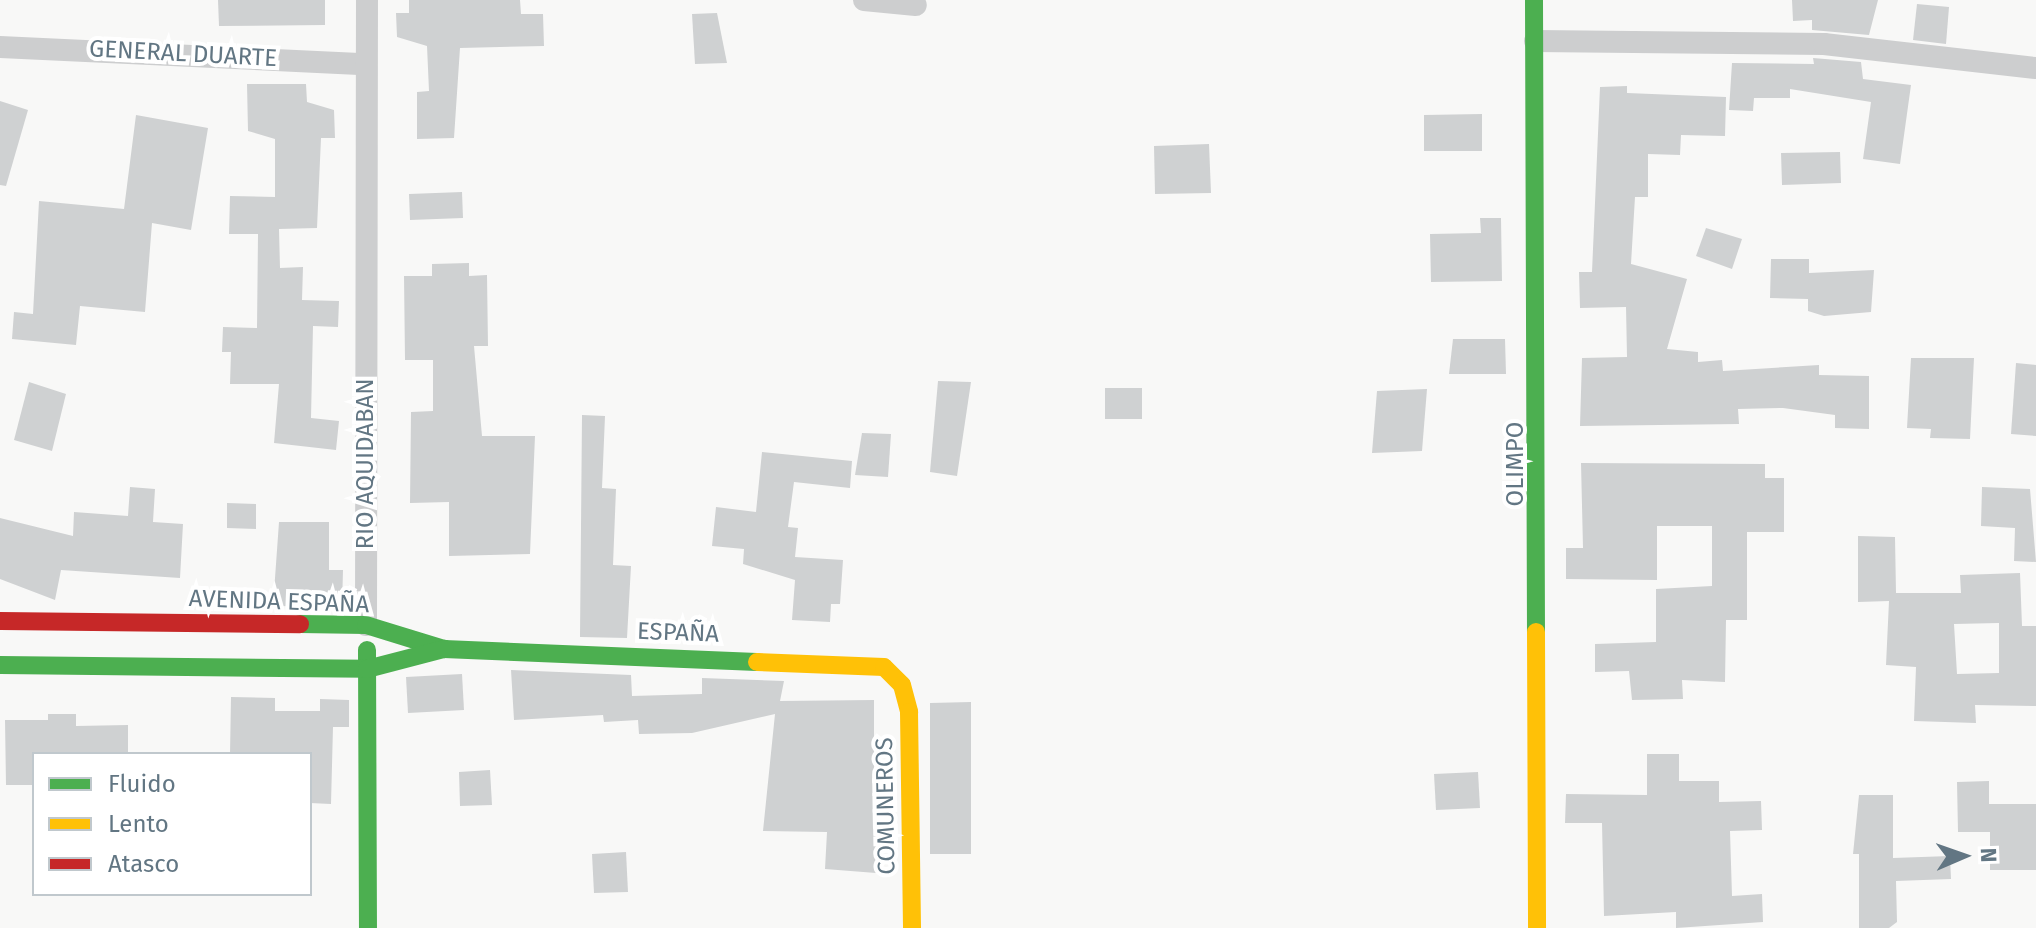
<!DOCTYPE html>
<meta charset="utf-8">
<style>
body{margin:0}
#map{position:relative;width:2036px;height:928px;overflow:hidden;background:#f8f8f7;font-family:"Fira Sans",sans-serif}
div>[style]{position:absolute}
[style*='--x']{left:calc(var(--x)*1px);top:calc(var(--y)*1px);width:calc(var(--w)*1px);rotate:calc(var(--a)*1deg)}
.building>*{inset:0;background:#cfd1d2}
.street>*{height:22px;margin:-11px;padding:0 11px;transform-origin:11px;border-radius:11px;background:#cdcecf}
.fast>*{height:18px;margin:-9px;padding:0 9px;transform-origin:9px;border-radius:9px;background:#4caf50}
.slow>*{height:18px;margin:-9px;padding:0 9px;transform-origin:9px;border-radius:9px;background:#ffc107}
.jam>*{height:18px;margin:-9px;padding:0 9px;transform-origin:9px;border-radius:9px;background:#c62828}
span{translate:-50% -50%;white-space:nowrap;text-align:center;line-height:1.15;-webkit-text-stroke:8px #fff;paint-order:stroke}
.street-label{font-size:24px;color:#627683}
.legend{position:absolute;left:32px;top:752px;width:280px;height:144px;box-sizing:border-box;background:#fff;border:2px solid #c0c8cd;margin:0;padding:10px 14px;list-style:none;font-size:24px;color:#627683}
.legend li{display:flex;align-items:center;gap:16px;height:40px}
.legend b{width:40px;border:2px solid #c0c8cd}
.north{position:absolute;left:1924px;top:816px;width:80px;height:80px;-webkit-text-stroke:6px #fff;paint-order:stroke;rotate:88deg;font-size:22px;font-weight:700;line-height:32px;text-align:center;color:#627683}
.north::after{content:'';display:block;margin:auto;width:28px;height:36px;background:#627683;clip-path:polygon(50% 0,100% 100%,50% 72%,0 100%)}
</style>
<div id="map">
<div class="building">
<div style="clip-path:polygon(218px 0,325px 0,325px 25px,219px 26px)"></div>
<div style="clip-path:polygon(409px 0,520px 0,521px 14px,543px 14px,544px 46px,460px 48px,454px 138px,417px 139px,417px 92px,429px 91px,427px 46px,397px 37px,396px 13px,409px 13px)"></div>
<div style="clip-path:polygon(1792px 0,1878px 0,1869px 35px,1812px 30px,1812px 20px,1793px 21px)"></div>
<div style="clip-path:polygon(1917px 4px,1949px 7px,1946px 44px,1913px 40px)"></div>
<div style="clip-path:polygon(717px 13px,727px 63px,695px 64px,692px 14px)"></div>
<div style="clip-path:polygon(1813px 58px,1861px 62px,1863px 79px,1911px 85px,1900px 164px,1863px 159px,1871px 102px,1790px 89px,1790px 98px,1754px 98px,1753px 111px,1729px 110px,1732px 63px,1814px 64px)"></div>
<div style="clip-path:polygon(247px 84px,306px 84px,307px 102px,334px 110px,335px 138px,321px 138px,317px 228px,279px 229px,280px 268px,303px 267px,302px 300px,339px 301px,338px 327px,313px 326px,311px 418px,339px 421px,336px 450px,274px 443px,279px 384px,230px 384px,231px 352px,222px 352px,223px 327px,257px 328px,258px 234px,229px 234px,230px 196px,275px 197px,275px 139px,248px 131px)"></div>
<div style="clip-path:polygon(1627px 86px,1627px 93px,1726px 97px,1725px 136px,1681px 135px,1680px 155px,1648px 154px,1648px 197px,1635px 197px,1631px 264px,1687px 279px,1667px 349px,1698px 352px,1698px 362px,1722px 360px,1723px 371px,1819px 365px,1819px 375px,1869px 376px,1869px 429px,1835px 428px,1835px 415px,1783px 408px,1738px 409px,1739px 424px,1580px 426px,1582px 358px,1627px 357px,1626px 307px,1580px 308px,1579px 272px,1592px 272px,1600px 87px)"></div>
<div style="clip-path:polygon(0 101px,28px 110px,6px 186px,0 185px)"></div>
<div style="clip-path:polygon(1482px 114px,1482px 151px,1424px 151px,1424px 115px)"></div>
<div style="clip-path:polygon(136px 115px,208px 128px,191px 230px,152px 223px,145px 312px,80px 306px,76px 345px,12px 339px,14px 312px,33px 314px,39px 201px,124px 209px)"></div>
<div style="clip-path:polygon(1209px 144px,1211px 193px,1155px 194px,1154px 146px)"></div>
<div style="clip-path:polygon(1840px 152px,1841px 183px,1782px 185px,1781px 153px)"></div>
<div style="clip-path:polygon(462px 192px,463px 218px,410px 220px,409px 194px)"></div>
<div style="clip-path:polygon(1480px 218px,1501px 218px,1502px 281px,1431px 282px,1430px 234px,1481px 233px)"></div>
<div style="clip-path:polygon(1706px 228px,1742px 239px,1732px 269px,1696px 256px)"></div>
<div style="clip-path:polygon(1771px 259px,1809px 259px,1809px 273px,1874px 270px,1871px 312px,1824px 316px,1808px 311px,1808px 299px,1770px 298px)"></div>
<div style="clip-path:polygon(469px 263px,469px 276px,487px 275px,488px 346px,474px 346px,482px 436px,535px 436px,530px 554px,449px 556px,449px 502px,410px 503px,411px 412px,433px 411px,433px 360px,405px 360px,404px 276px,432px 276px,432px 264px)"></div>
<div style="clip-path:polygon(1453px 339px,1505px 339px,1506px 374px,1449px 374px)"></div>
<div style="clip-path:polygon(1911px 358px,1974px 358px,1970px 439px,1930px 438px,1931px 429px,1907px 428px)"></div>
<div style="clip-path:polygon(2016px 363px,2036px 365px,2036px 436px,2011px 434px)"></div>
<div style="clip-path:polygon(938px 381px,971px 382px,957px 476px,930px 472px)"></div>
<div style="clip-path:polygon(29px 382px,66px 394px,52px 451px,14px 440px)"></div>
<div style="clip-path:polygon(1105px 388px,1142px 388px,1142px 419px,1105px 419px)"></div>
<div style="clip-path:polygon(1427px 389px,1422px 451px,1372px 453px,1377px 391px)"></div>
<div style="clip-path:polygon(582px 415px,605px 416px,602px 488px,616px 489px,613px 565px,631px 566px,627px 638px,580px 637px)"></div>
<div style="clip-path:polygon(862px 433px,891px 434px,888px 477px,855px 475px)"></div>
<div style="clip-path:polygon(762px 452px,852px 461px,850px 488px,794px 482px,788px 527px,798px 528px,795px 557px,843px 560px,840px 604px,831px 604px,830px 622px,792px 620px,795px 580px,743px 564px,744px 549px,712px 546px,716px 507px,756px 512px)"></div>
<div style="clip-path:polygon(1581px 463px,1765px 464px,1765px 478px,1784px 478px,1784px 532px,1747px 532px,1747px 620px,1726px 620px,1725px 682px,1682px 680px,1683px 699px,1632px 700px,1629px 671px,1595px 672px,1595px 644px,1656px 642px,1656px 589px,1712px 586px,1712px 526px,1657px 526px,1657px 580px,1566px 579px,1566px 548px,1583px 548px)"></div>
<div style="clip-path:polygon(130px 487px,155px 489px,153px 522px,183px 524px,180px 578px,61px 570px,55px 600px,0 579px,0 518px,73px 536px,74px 512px,128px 516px)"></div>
<div style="clip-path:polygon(1982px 487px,2030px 489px,2036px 562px,2014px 561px,2015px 528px,1981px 526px)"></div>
<div style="clip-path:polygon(227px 503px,256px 504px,256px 529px,227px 528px)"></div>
<div style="clip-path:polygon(279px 522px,329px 522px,329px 570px,343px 570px,342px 607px,273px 606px)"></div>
<div style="clip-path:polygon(evenodd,1858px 536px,1895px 537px,1896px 593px,1961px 593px,1960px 575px,2020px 573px,2022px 626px,2036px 626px,2036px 706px,1975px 705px,1976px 723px,1914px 721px,1916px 667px,1886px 665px,1889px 601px,1858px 602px,1858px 536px,1999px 623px,1999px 673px,1957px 674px,1954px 624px,1999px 623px)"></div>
<div style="clip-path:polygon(511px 670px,631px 675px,632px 696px,702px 694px,702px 678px,784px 681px,780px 701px,874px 700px,874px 795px,892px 796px,892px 818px,880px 817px,876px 873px,825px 869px,827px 832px,763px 831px,775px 714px,692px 733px,639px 734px,638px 720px,604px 722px,603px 715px,514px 720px)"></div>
<div style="clip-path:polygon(462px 674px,464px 710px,408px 713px,406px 677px)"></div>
<div style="clip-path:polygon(231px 697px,275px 698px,275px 711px,320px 711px,320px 699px,349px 700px,349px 727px,333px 727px,331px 804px,310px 803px,310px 754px,230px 754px)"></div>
<div style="clip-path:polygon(971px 702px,971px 854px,930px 854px,930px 703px)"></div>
<div style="clip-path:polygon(48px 714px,76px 714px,76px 726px,128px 725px,128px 754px,34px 754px,34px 785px,6px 785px,5px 720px,48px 720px)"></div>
<div style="clip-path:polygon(1647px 754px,1679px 754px,1679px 781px,1719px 781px,1719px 802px,1761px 801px,1762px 830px,1730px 831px,1732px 896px,1762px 894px,1763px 922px,1676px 928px,1676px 912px,1604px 916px,1602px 823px,1565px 823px,1566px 794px,1647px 795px)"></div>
<div style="clip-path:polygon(490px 770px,492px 805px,460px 806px,459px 772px)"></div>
<div style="clip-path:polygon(1478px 772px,1480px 808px,1436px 810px,1434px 774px)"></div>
<div style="clip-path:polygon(1989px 781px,1989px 804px,2036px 804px,2036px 870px,1990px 870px,1990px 832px,1958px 832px,1957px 782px)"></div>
<div style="clip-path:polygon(1859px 795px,1893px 795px,1893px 858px,1950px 856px,1951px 879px,1896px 881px,1897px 922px,1889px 928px,1859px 928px,1859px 854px,1853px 854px)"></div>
<div style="clip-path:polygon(626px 852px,628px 892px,594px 893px,592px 854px)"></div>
</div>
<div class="street">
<div style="--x:864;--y:0;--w:52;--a:5.5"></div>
<div style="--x:1535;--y:41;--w:289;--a:0.6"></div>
<div style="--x:1824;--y:44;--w:213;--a:6.5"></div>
<div style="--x:0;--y:47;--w:365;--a:2.7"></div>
<div style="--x:366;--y:625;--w:625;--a:-89.91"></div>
</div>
<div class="fast">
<div style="--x:1534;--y:0;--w:632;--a:89.82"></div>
<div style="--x:300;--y:624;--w:66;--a:0.9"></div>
<div style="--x:366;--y:625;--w:82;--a:17.1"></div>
<div style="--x:444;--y:649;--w:313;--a:2.4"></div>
<div style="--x:367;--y:650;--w:278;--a:89.8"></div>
<div style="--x:0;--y:665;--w:367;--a:0.6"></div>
<div style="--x:367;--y:669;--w:80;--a:-14.6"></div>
</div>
<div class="slow">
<div style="--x:1536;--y:632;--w:296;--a:89.8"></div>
<div style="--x:757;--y:662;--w:127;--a:2.3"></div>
<div style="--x:884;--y:667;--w:25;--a:45"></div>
<div style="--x:902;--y:685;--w:28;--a:75"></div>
<div style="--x:909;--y:712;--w:216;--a:89.2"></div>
</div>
<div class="jam">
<div style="--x:0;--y:621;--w:300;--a:0.6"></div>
</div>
<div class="street-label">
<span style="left:183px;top:54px;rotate:3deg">GENERAL DUARTE</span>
<span style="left:366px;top:464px;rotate:-90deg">RIO AQUIDABAN</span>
<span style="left:1516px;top:464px;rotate:-90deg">OLIMPO</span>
<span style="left:279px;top:602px;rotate:2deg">AVENIDA ESPAÑA</span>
<span style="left:678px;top:633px;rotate:2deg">ESPAÑA</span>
<span style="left:886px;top:806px;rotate:-91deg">COMUNEROS</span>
</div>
<ul class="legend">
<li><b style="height:10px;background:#4caf50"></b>Fluido</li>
<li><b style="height:10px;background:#ffc107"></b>Lento</li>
<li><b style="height:10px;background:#c62828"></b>Atasco</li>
</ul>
<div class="north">N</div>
</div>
